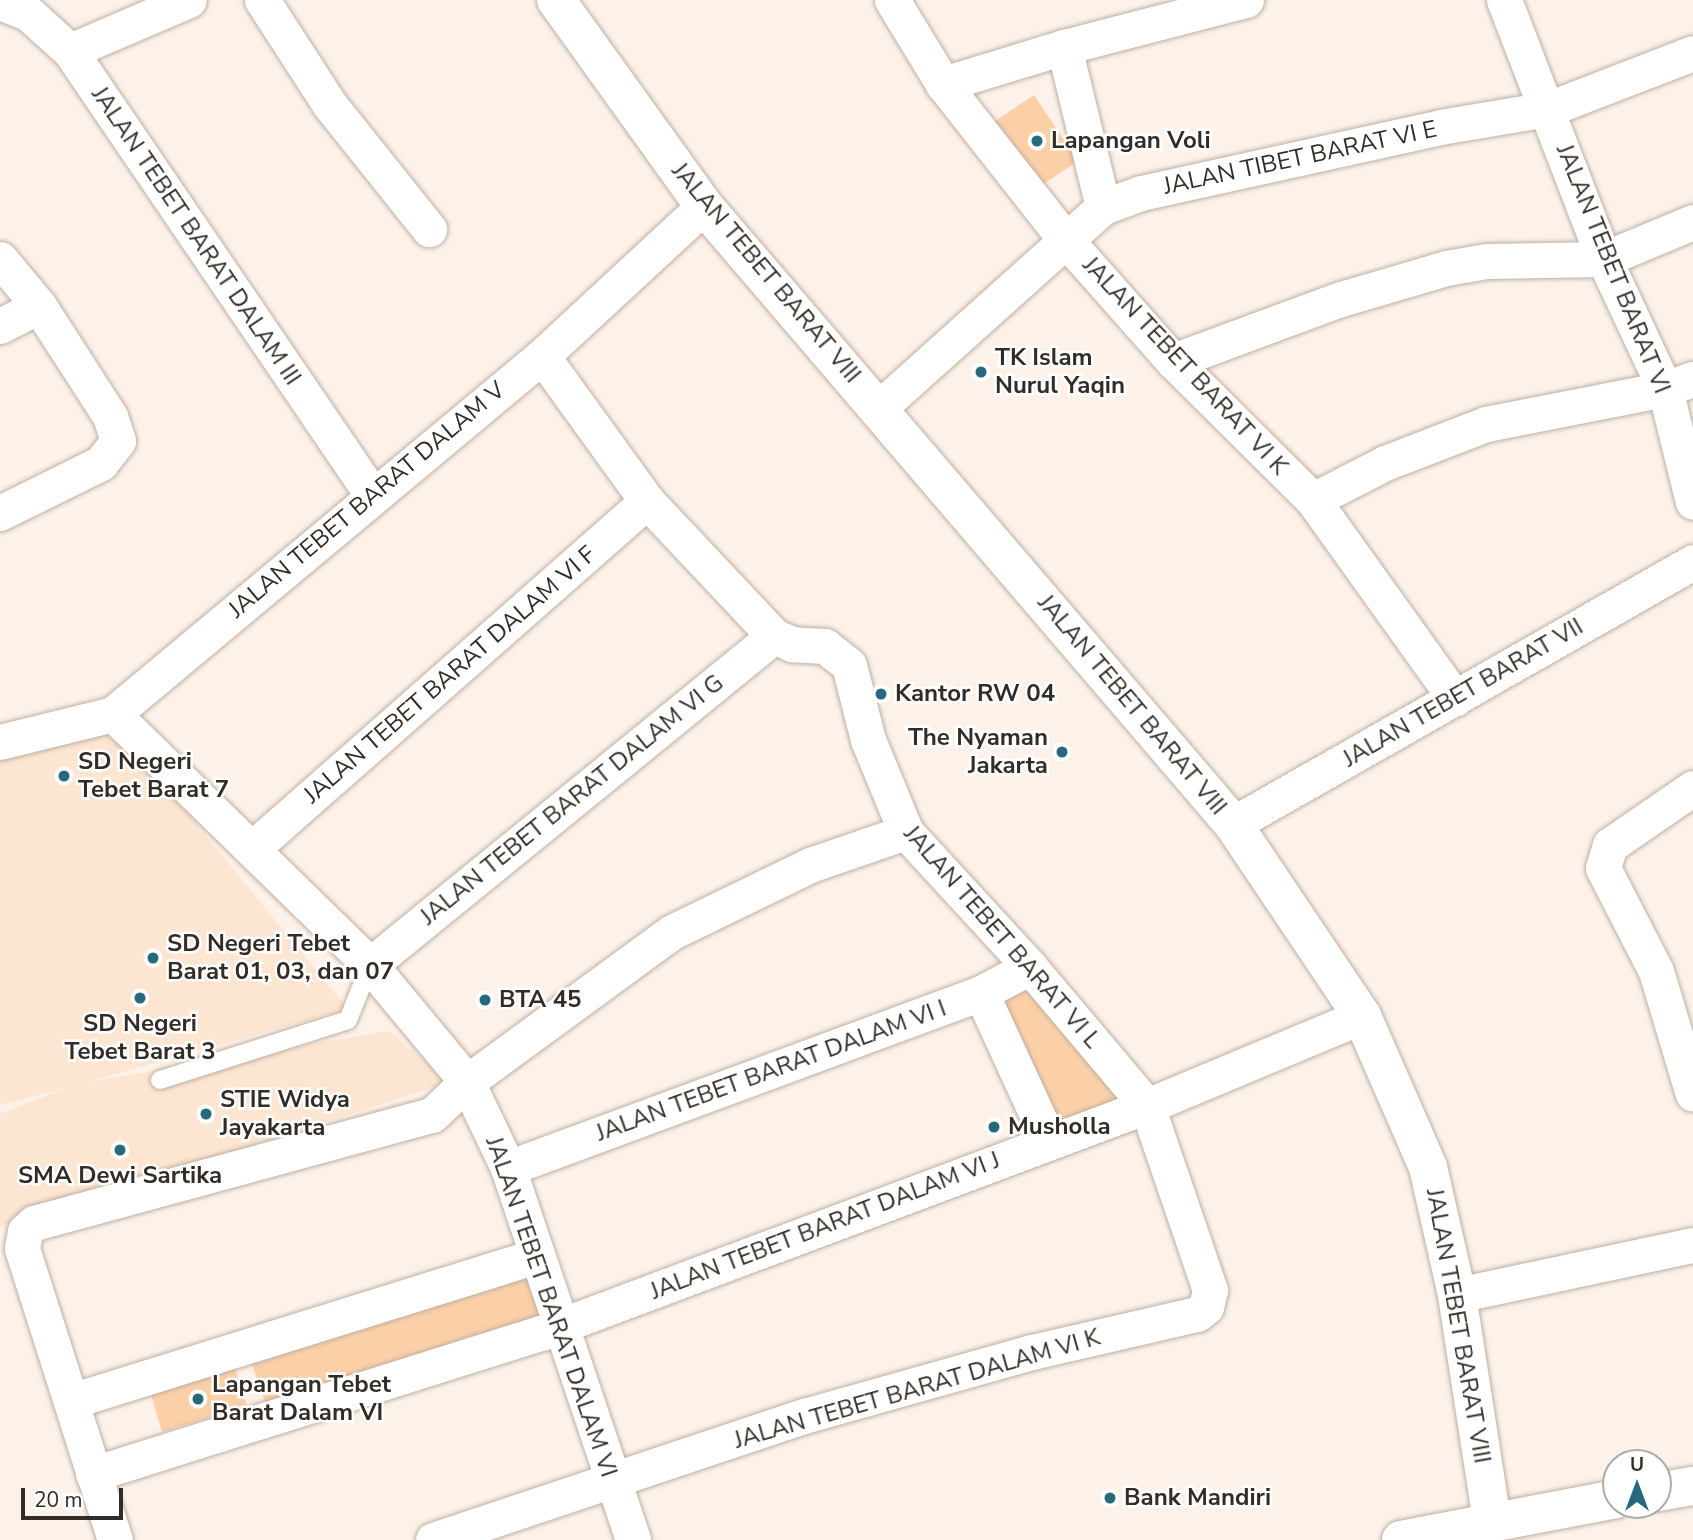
<!DOCTYPE html>
<style>
body{margin:0}
#map{position:relative;width:1693px;height:1540px;overflow:hidden;background:#fdf2ea;font-family:"Nunito Sans",sans-serif}
div>[style]{position:absolute}
[style*='--x']{left:calc(var(--x)*1px);top:calc(var(--y)*1px);width:calc(var(--w)*1px);rotate:calc(var(--a)*1deg)}
.built>*{inset:0;background:#fce5d1}
.green>*{inset:0;background:#fcd0a7}
.roads{filter:drop-shadow(0 0 2px #bfafa1) drop-shadow(0 0 2px #bfafa1)}
.service>*{height:18px;margin:-9px;padding:0 9px;transform-origin:9px;border-radius:9px;background:#fff}
.minor>*{height:35px;margin:-17.5px;padding:0 17.5px;transform-origin:17.5px;border-radius:17.5px;background:#fff}
.tertiary>*{height:38px;margin:-19px;padding:0 19px;transform-origin:19px;border-radius:19px;background:#fff}
.dots>*{width:19px;height:19px;translate:-50% -50%;box-sizing:border-box;border:4px solid #fff;border-radius:50%}
span{translate:-50% -50%;white-space:nowrap;text-align:center;line-height:1.15;-webkit-text-stroke:5px #fff;paint-order:stroke}
.poi-label{font-size:24px;color:#322c26;font-weight:700}
.left{translate:0 -50%;text-align:left}
.right{translate:-100% -50%;text-align:right}
.street-label{font-size:24px;color:#322c26}
.north{position:absolute;left:1602px;top:1449px;width:70px;height:70px;box-sizing:border-box;background:#fff;border:2px solid #adaba8;border-radius:50%;rotate:0deg;font-size:19px;font-weight:700;line-height:28px;text-align:center;color:#322c26}
.north::after{content:'';display:block;margin:auto;width:24px;height:32px;background:#27697c;clip-path:polygon(50% 0,100% 100%,50% 72%,0 100%)}
.scale{position:absolute;left:21px;top:1488px;width:102px;height:32px;box-sizing:border-box;border:4px solid #322c26;border-top:0;padding-left:9px;font-size:21px;line-height:24px;white-space:nowrap;color:#322c26;-webkit-text-stroke:5px #fff;paint-order:stroke}
</style>
<div id="map">
<div class="built">
<div style="clip-path:polygon(112px 721px,348px 1009px,87px 1082px,389px 1031px,451px 1082px,0 1227px,0 1114px,69px 1087px,0 1105px,0 757px)"></div>
</div>
<div class="green">
<div style="clip-path:polygon(1034px 95px,1078px 161px,1039px 187px,995px 121px)"></div>
<div style="clip-path:polygon(1032px 974px,1135px 1102px,1059px 1127px,995px 998px)"></div>
<div style="clip-path:polygon(528px 1269px,543px 1316px,266px 1405px,250px 1358px)"></div>
<div style="clip-path:polygon(234px 1365px,247px 1406px,162px 1432px,150px 1391px)"></div>
</div>
<div class="roads">
<div class="service">
<div style="--x:160;--y:1080;--w:197;--a:-17.7"></div>
<div style="--x:348;--y:1020;--w:59;--a:-68.2"></div>
</div>
<div class="minor">
<div style="--x:262;--y:0;--w:125;--a:57.1"></div>
<div style="--x:330;--y:105;--w:159;--a:51.4"></div>
<div style="--x:892;--y:0;--w:98;--a:58.7"></div>
<div style="--x:943;--y:84;--w:197;--a:51.8"></div>
<div style="--x:1065;--y:239;--w:163;--a:48.5"></div>
<div style="--x:1173;--y:361;--w:197;--a:44.8"></div>
<div style="--x:1313;--y:500;--w:244;--a:54.4"></div>
<div style="--x:1504;--y:0;--w:278;--a:68.9"></div>
<div style="--x:1604;--y:259;--w:144;--a:64.9"></div>
<div style="--x:1665;--y:389;--w:116;--a:76.1"></div>
<div style="--x:0;--y:2;--w:31;--a:22"></div>
<div style="--x:29;--y:14;--w:55;--a:42.1"></div>
<div style="--x:70;--y:51;--w:535;--a:55.75"></div>
<div style="--x:1064;--y:47;--w:165;--a:76.3"></div>
<div style="--x:70;--y:51;--w:129;--a:-23.2"></div>
<div style="--x:943;--y:84;--w:127;--a:-17"></div>
<div style="--x:1064;--y:47;--w:188;--a:-14.5"></div>
<div style="--x:0;--y:259;--w:61;--a:50.3"></div>
<div style="--x:39;--y:306;--w:131;--a:57.2"></div>
<div style="--x:110;--y:416;--w:26;--a:72"></div>
<div style="--x:118;--y:441;--w:28;--a:128"></div>
<div style="--x:101;--y:463;--w:113;--a:153.7"></div>
<div style="--x:0;--y:326;--w:44;--a:-27.1"></div>
<div style="--x:1173;--y:361;--w:179;--a:-20.3"></div>
<div style="--x:1341;--y:299;--w:109;--a:-16.4"></div>
<div style="--x:1446;--y:268;--w:41;--a:-9.9"></div>
<div style="--x:1486;--y:261;--w:118;--a:-1"></div>
<div style="--x:1604;--y:259;--w:96;--a:-22.6"></div>
<div style="--x:879;--y:408;--w:301;--a:-41.9"></div>
<div style="--x:1103;--y:207;--w:40;--a:-20.2"></div>
<div style="--x:1141;--y:193;--w:306;--a:-12.4"></div>
<div style="--x:1440;--y:127;--w:109;--a:-9.5"></div>
<div style="--x:1548;--y:109;--w:155;--a:-21.1"></div>
<div style="--x:1313;--y:500;--w:81;--a:-27.2"></div>
<div style="--x:1385;--y:463;--w:108;--a:-21.1"></div>
<div style="--x:1486;--y:424;--w:182;--a:-11.1"></div>
<div style="--x:1665;--y:389;--w:30;--a:-20"></div>
<div style="--x:113;--y:714;--w:359;--a:44.3"></div>
<div style="--x:370;--y:965;--w:152;--a:50.3"></div>
<div style="--x:467;--y:1082;--w:95;--a:64.5"></div>
<div style="--x:508;--y:1168;--w:392;--a:71.4"></div>
<div style="--x:0;--y:742;--w:116;--a:-13.9"></div>
<div style="--x:113;--y:714;--w:559;--a:-39.84"></div>
<div style="--x:542;--y:356;--w:221;--a:-42.8"></div>
<div style="--x:1693;--y:788;--w:101;--a:145.5"></div>
<div style="--x:1610;--y:845;--w:24;--a:107"></div>
<div style="--x:1603;--y:868;--w:116;--a:62.8"></div>
<div style="--x:1656;--y:971;--w:128;--a:73.3"></div>
<div style="--x:1233;--y:824;--w:529;--a:-29.66"></div>
<div style="--x:253;--y:848;--w:525;--a:-41.37"></div>
<div style="--x:370;--y:965;--w:521;--a:-39.16"></div>
<div style="--x:981;--y:993;--w:163;--a:65.3"></div>
<div style="--x:508;--y:1168;--w:504;--a:-20.3"></div>
<div style="--x:981;--y:993;--w:55;--a:-28"></div>
<div style="--x:1457;--y:1295;--w:241;--a:-12"></div>
<div style="--x:71;--y:1401;--w:488;--a:-17.3"></div>
<div style="--x:93;--y:1474;--w:470;--a:-17.5"></div>
<div style="--x:541;--y:1333;--w:647;--a:-20.54"></div>
<div style="--x:1147;--y:1106;--w:233;--a:-22.7"></div>
<div style="--x:115;--y:1540;--w:306;--a:-107.7"></div>
<div style="--x:22;--y:1248;--w:17;--a:-80"></div>
<div style="--x:25;--y:1231;--w:12;--a:-42"></div>
<div style="--x:34;--y:1223;--w:412;--a:-15.2"></div>
<div style="--x:432;--y:1115;--w:48;--a:-43.3"></div>
<div style="--x:467;--y:1082;--w:254;--a:-36.2"></div>
<div style="--x:672;--y:932;--w:153;--a:-25.9"></div>
<div style="--x:810;--y:865;--w:102;--a:-19"></div>
<div style="--x:433;--y:1540;--w:391;--a:-18.5"></div>
<div style="--x:804;--y:1416;--w:237;--a:-15.7"></div>
<div style="--x:1032;--y:1352;--w:169;--a:-13"></div>
<div style="--x:1197;--y:1314;--w:11;--a:-38"></div>
<div style="--x:1206;--y:1307;--w:17;--a:-77"></div>
<div style="--x:1210;--y:1290;--w:194;--a:-108.9"></div>
<div style="--x:1147;--y:1106;--w:182;--a:-130.1"></div>
<div style="--x:1030;--y:967;--w:183;--a:-132.6"></div>
<div style="--x:906;--y:832;--w:100;--a:-112.4"></div>
<div style="--x:868;--y:740;--w:77;--a:-104.2"></div>
<div style="--x:849;--y:665;--w:31;--a:-142"></div>
<div style="--x:825;--y:646;--w:33;--a:-177"></div>
<div style="--x:792;--y:644;--w:20;--a:-156"></div>
<div style="--x:774;--y:636;--w:185;--a:-133.3"></div>
<div style="--x:647;--y:501;--w:179;--a:-125.9"></div>
</div>
<div class="tertiary">
<div style="--x:556;--y:0;--w:254;--a:54.3"></div>
<div style="--x:704;--y:206;--w:813;--a:49.44"></div>
<div style="--x:1233;--y:824;--w:231;--a:56.1"></div>
<div style="--x:1362;--y:1016;--w:165;--a:66.4"></div>
<div style="--x:1428;--y:1167;--w:131;--a:77.2"></div>
<div style="--x:1457;--y:1295;--w:228;--a:81.2"></div>
<div style="--x:1658;--y:1492;--w:36;--a:-10"></div>
<div style="--x:1401;--y:1540;--w:219;--a:-10.8"></div>
</div>
</div>
<div class="dots">
<div style="left:1037px;top:141px;background:#27697c"></div>
<div style="left:981px;top:372px;background:#27697c"></div>
<div style="left:881px;top:694px;background:#27697c"></div>
<div style="left:1062px;top:752px;background:#27697c"></div>
<div style="left:64px;top:776px;background:#27697c"></div>
<div style="left:153px;top:958px;background:#27697c"></div>
<div style="left:140px;top:998px;background:#27697c"></div>
<div style="left:485px;top:1000px;background:#27697c"></div>
<div style="left:206px;top:1114px;background:#27697c"></div>
<div style="left:994px;top:1127px;background:#27697c"></div>
<div style="left:120px;top:1150px;background:#27697c"></div>
<div style="left:198px;top:1399px;background:#27697c"></div>
<div style="left:1110px;top:1498px;background:#27697c"></div>
</div>
<div class="poi-label">
<span class="left" style="left:1051px;top:141px">Lapangan Voli</span>
<span class="left" style="left:995px;top:372px">TK Islam<br>Nurul Yaqin</span>
<span class="left" style="left:895px;top:694px">Kantor RW 04</span>
<span class="right" style="left:1048px;top:752px">The Nyaman<br>Jakarta</span>
<span class="left" style="left:78px;top:776px">SD Negeri<br>Tebet Barat 7</span>
<span class="left" style="left:167px;top:958px">SD Negeri Tebet<br>Barat 01, 03, dan 07</span>
<span class="left" style="left:499px;top:1000px">BTA 45</span>
<span style="left:140px;top:1038px">SD Negeri<br>Tebet Barat 3</span>
<span class="left" style="left:220px;top:1114px">STIE Widya<br>Jayakarta</span>
<span class="left" style="left:1008px;top:1127px">Musholla</span>
<span style="left:120px;top:1176px">SMA Dewi Sartika</span>
<span class="left" style="left:212px;top:1399px">Lapangan Tebet<br>Barat Dalam VI</span>
<span class="left" style="left:1124px;top:1498px">Bank Mandiri</span>
</div>
<div class="street-label">
<span style="left:1300px;top:158px;rotate:-12deg">JALAN TIBET BARAT VI E</span>
<span style="left:196px;top:236px;rotate:56deg">JALAN TEBET BARAT DALAM III</span>
<span style="left:1613px;top:269px;rotate:68deg">JALAN TEBET BARAT VI</span>
<span style="left:766px;top:273px;rotate:50deg">JALAN TEBET BARAT VIII</span>
<span style="left:1185px;top:366px;rotate:47deg">JALAN TEBET BARAT VI K</span>
<span style="left:367px;top:500px;rotate:-40deg">JALAN TEBET BARAT DALAM V</span>
<span style="left:450px;top:675px;rotate:-41deg">JALAN TEBET BARAT DALAM VI F</span>
<span style="left:1463px;top:693px;rotate:-30deg">JALAN TEBET BARAT VII</span>
<span style="left:1132px;top:705px;rotate:50deg">JALAN TEBET BARAT VIII</span>
<span style="left:572px;top:800px;rotate:-39deg">JALAN TEBET BARAT DALAM VI G</span>
<span style="left:1002px;top:937px;rotate:49deg">JALAN TEBET BARAT VI L</span>
<span style="left:771px;top:1071px;rotate:-20deg">JALAN TEBET BARAT DALAM VI I</span>
<span style="left:825px;top:1226px;rotate:-21deg">JALAN TEBET BARAT DALAM VI J</span>
<span style="left:551px;top:1307px;rotate:71deg">JALAN TEBET BARAT DALAM VI</span>
<span style="left:1458px;top:1326px;rotate:80deg">JALAN TEBET BARAT VIII</span>
<span style="left:917px;top:1389px;rotate:-16deg">JALAN TEBET BARAT DALAM VI K</span>
</div>
<div class="north">U</div>
<div class="scale">20 m</div>
</div>
